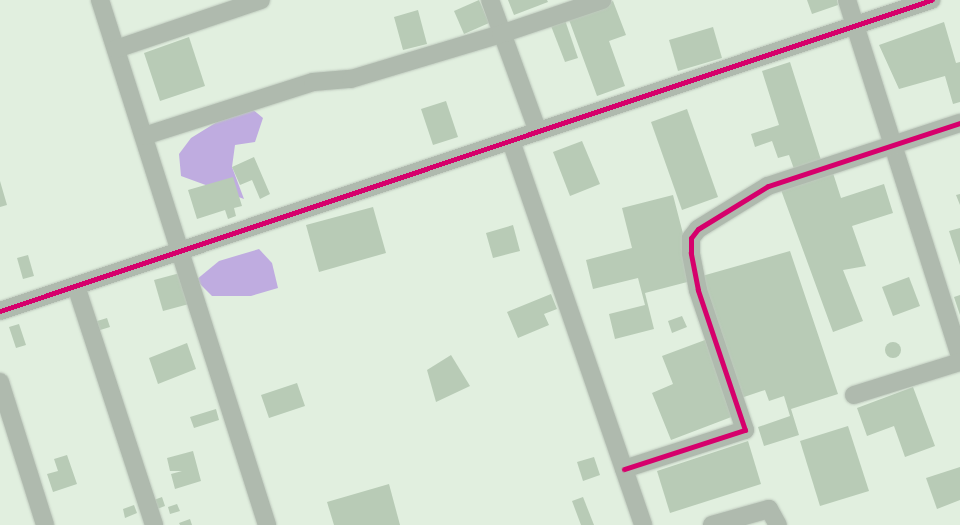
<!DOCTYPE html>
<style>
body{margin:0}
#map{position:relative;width:960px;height:525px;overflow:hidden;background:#e1efdf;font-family:"PT Serif",serif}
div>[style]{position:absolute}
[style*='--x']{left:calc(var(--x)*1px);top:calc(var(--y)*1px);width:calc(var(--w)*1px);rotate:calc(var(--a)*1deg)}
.water>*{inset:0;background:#bface0}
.building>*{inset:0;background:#b8cbb6}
.round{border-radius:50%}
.roads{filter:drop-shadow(0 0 1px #bec9bd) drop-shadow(0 0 1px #bec9bd)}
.street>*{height:18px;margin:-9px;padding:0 9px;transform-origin:9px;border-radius:9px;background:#afbaae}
.cycleway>*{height:5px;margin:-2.5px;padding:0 2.5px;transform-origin:2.5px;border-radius:2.5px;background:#d6006c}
span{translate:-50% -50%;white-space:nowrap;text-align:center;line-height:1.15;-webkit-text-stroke:4px #dcf5d9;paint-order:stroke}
</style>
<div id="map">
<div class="water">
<div style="clip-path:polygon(246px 104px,263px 118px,255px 142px,235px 145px,232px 167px,244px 199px,181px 176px,179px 154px,191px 138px)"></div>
<div style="clip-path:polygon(259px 249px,272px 263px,278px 288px,251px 296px,212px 296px,196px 280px,219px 261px)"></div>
</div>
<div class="building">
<div style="clip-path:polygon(479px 0,489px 23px,464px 34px,454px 11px)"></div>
<div style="clip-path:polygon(508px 0,547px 0,548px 2px,514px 15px)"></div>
<div style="clip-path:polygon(807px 0,837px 0,838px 5px,812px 14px)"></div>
<div style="clip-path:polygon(613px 1px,626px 35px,609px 41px,625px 86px,597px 96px,568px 17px)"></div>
<div style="clip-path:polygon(418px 10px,427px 44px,403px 50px,394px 17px)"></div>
<div style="clip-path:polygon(565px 20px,578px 58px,565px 62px,551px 26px)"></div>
<div style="clip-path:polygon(944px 22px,956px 63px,960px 62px,960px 102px,953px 104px,945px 76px,899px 89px,879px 45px)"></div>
<div style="clip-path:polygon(713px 27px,722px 58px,678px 71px,669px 40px)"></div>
<div style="clip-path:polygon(189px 37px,205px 86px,160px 101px,144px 53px)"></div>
<div style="clip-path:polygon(790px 62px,821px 160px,794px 169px,789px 155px,778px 158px,772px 141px,755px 147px,751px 134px,779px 125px,762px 71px)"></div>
<div style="clip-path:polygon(446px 101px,458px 137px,433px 145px,421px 109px)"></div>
<div style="clip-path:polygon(687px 109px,718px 197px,682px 210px,651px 122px)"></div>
<div style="clip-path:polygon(582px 141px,600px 184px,570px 196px,553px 152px)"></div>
<div style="clip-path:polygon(254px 157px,270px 194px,260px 199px,252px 180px,240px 185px,232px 167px)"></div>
<div style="clip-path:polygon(833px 173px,841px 198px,884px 184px,893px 213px,852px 226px,866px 266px,843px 270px,863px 321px,833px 332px,781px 190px)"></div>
<div style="clip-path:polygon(233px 177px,242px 206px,234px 208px,236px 216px,228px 219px,225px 210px,197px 219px,188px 190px)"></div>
<div style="clip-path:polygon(0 181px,7px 205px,0 207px)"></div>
<div style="clip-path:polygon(960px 194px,960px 205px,956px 195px)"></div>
<div style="clip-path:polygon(673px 195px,695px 280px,645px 293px,654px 329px,615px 339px,609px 314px,645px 305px,638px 278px,593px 289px,586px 260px,632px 248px,622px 208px)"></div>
<div style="clip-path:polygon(373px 207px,386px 253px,319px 272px,306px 225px)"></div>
<div style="clip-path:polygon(513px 225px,520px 251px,493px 258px,486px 233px)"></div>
<div style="clip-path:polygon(960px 228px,960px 265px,949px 231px)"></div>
<div style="clip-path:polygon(790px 251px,838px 394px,791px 409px,799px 435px,764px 446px,758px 427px,790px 416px,784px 396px,769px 401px,765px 390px,741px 398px,702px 276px)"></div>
<div style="clip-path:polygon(28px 255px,34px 276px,23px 279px,17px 258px)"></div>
<div style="clip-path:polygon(180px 273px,189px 304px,163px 311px,154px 280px)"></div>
<div style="clip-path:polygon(909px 277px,920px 306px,893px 316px,882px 287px)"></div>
<div style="clip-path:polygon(551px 294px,557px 309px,544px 314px,549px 325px,518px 338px,507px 312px)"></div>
<div style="clip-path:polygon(960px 295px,960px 315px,954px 297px)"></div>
<div style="clip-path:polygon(682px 316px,687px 327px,672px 333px,668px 321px)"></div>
<div style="clip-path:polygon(107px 318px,110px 327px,97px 331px,94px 322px)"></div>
<div style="clip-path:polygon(19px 324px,26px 345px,16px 348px,9px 327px)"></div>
<div style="clip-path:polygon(705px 340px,734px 416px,671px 440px,652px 393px,673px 384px,662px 356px)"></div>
<div class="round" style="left:885px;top:342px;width:16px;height:16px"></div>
<div style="clip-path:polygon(187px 343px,196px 369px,158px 384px,149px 358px)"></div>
<div style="clip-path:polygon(451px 355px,470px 386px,436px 402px,427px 370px)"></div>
<div style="clip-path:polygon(297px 383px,305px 406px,269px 418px,261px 395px)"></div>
<div style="clip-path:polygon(913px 387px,935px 446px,905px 457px,894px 426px,867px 436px,857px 408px)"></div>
<div style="clip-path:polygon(216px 409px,219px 420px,194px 428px,190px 417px)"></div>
<div style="clip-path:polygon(848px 426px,869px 491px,820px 506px,800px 441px)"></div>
<div style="clip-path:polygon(748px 441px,761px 484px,670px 513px,657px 471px)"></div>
<div style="clip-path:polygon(193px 451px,201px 481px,175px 489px,171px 474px,182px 471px,170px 471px,167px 458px)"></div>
<div style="clip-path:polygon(67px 455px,77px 484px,53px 492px,47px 474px,58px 471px,54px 459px)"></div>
<div style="clip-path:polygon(594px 457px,600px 475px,583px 481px,577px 462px)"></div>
<div style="clip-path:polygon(960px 467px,960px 500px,937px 509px,926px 478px)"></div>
<div style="clip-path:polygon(389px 484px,400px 525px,334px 525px,327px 502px)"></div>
<div style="clip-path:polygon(162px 497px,165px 506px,157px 509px,154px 500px)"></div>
<div style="clip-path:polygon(583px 497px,594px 525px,581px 525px,572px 501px)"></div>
<div style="clip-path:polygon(177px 504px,180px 511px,170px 514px,168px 507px)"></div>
<div style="clip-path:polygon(134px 505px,137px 513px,125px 518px,123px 509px)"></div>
<div style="clip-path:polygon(190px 519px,192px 525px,180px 525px,179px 523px)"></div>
</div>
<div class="roads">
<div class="street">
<div style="--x:100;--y:0;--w:551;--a:72.35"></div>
<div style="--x:490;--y:0;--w:140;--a:70"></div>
<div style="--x:847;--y:0;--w:374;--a:72.4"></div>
<div style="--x:116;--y:49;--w:153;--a:-18.7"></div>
<div style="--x:144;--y:136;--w:177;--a:-17.7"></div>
<div style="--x:313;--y:82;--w:38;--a:-5"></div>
<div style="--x:351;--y:79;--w:157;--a:-16.7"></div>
<div style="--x:501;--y:34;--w:107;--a:-18.6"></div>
<div style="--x:511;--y:141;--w:406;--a:71"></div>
<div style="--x:76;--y:286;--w:251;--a:71.9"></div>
<div style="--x:0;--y:311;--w:982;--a:-18.47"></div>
<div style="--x:0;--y:382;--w:150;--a:72.5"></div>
<div style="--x:854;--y:395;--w:111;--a:-17.3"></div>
<div style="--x:624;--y:469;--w:127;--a:-17.9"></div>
<div style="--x:745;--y:430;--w:148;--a:-108.6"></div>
<div style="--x:698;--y:290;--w:38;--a:-101"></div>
<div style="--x:691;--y:253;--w:15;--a:-90"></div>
<div style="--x:691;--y:238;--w:11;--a:-52"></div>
<div style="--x:698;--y:229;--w:82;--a:-31.6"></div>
<div style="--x:768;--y:186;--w:202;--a:-18.2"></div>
<div style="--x:712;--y:525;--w:59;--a:-15.7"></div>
<div style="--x:769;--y:509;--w:18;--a:61"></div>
</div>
</div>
<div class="cycleway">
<div style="--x:0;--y:311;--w:982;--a:-18.47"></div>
<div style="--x:624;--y:469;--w:127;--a:-17.9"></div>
<div style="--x:745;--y:430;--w:148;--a:-108.6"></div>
<div style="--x:698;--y:290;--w:38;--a:-101"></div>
<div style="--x:691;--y:253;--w:15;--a:-90"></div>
<div style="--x:691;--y:238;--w:11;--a:-52"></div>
<div style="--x:698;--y:229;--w:82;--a:-31.6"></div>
<div style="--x:768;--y:186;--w:202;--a:-18.2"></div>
</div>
</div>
